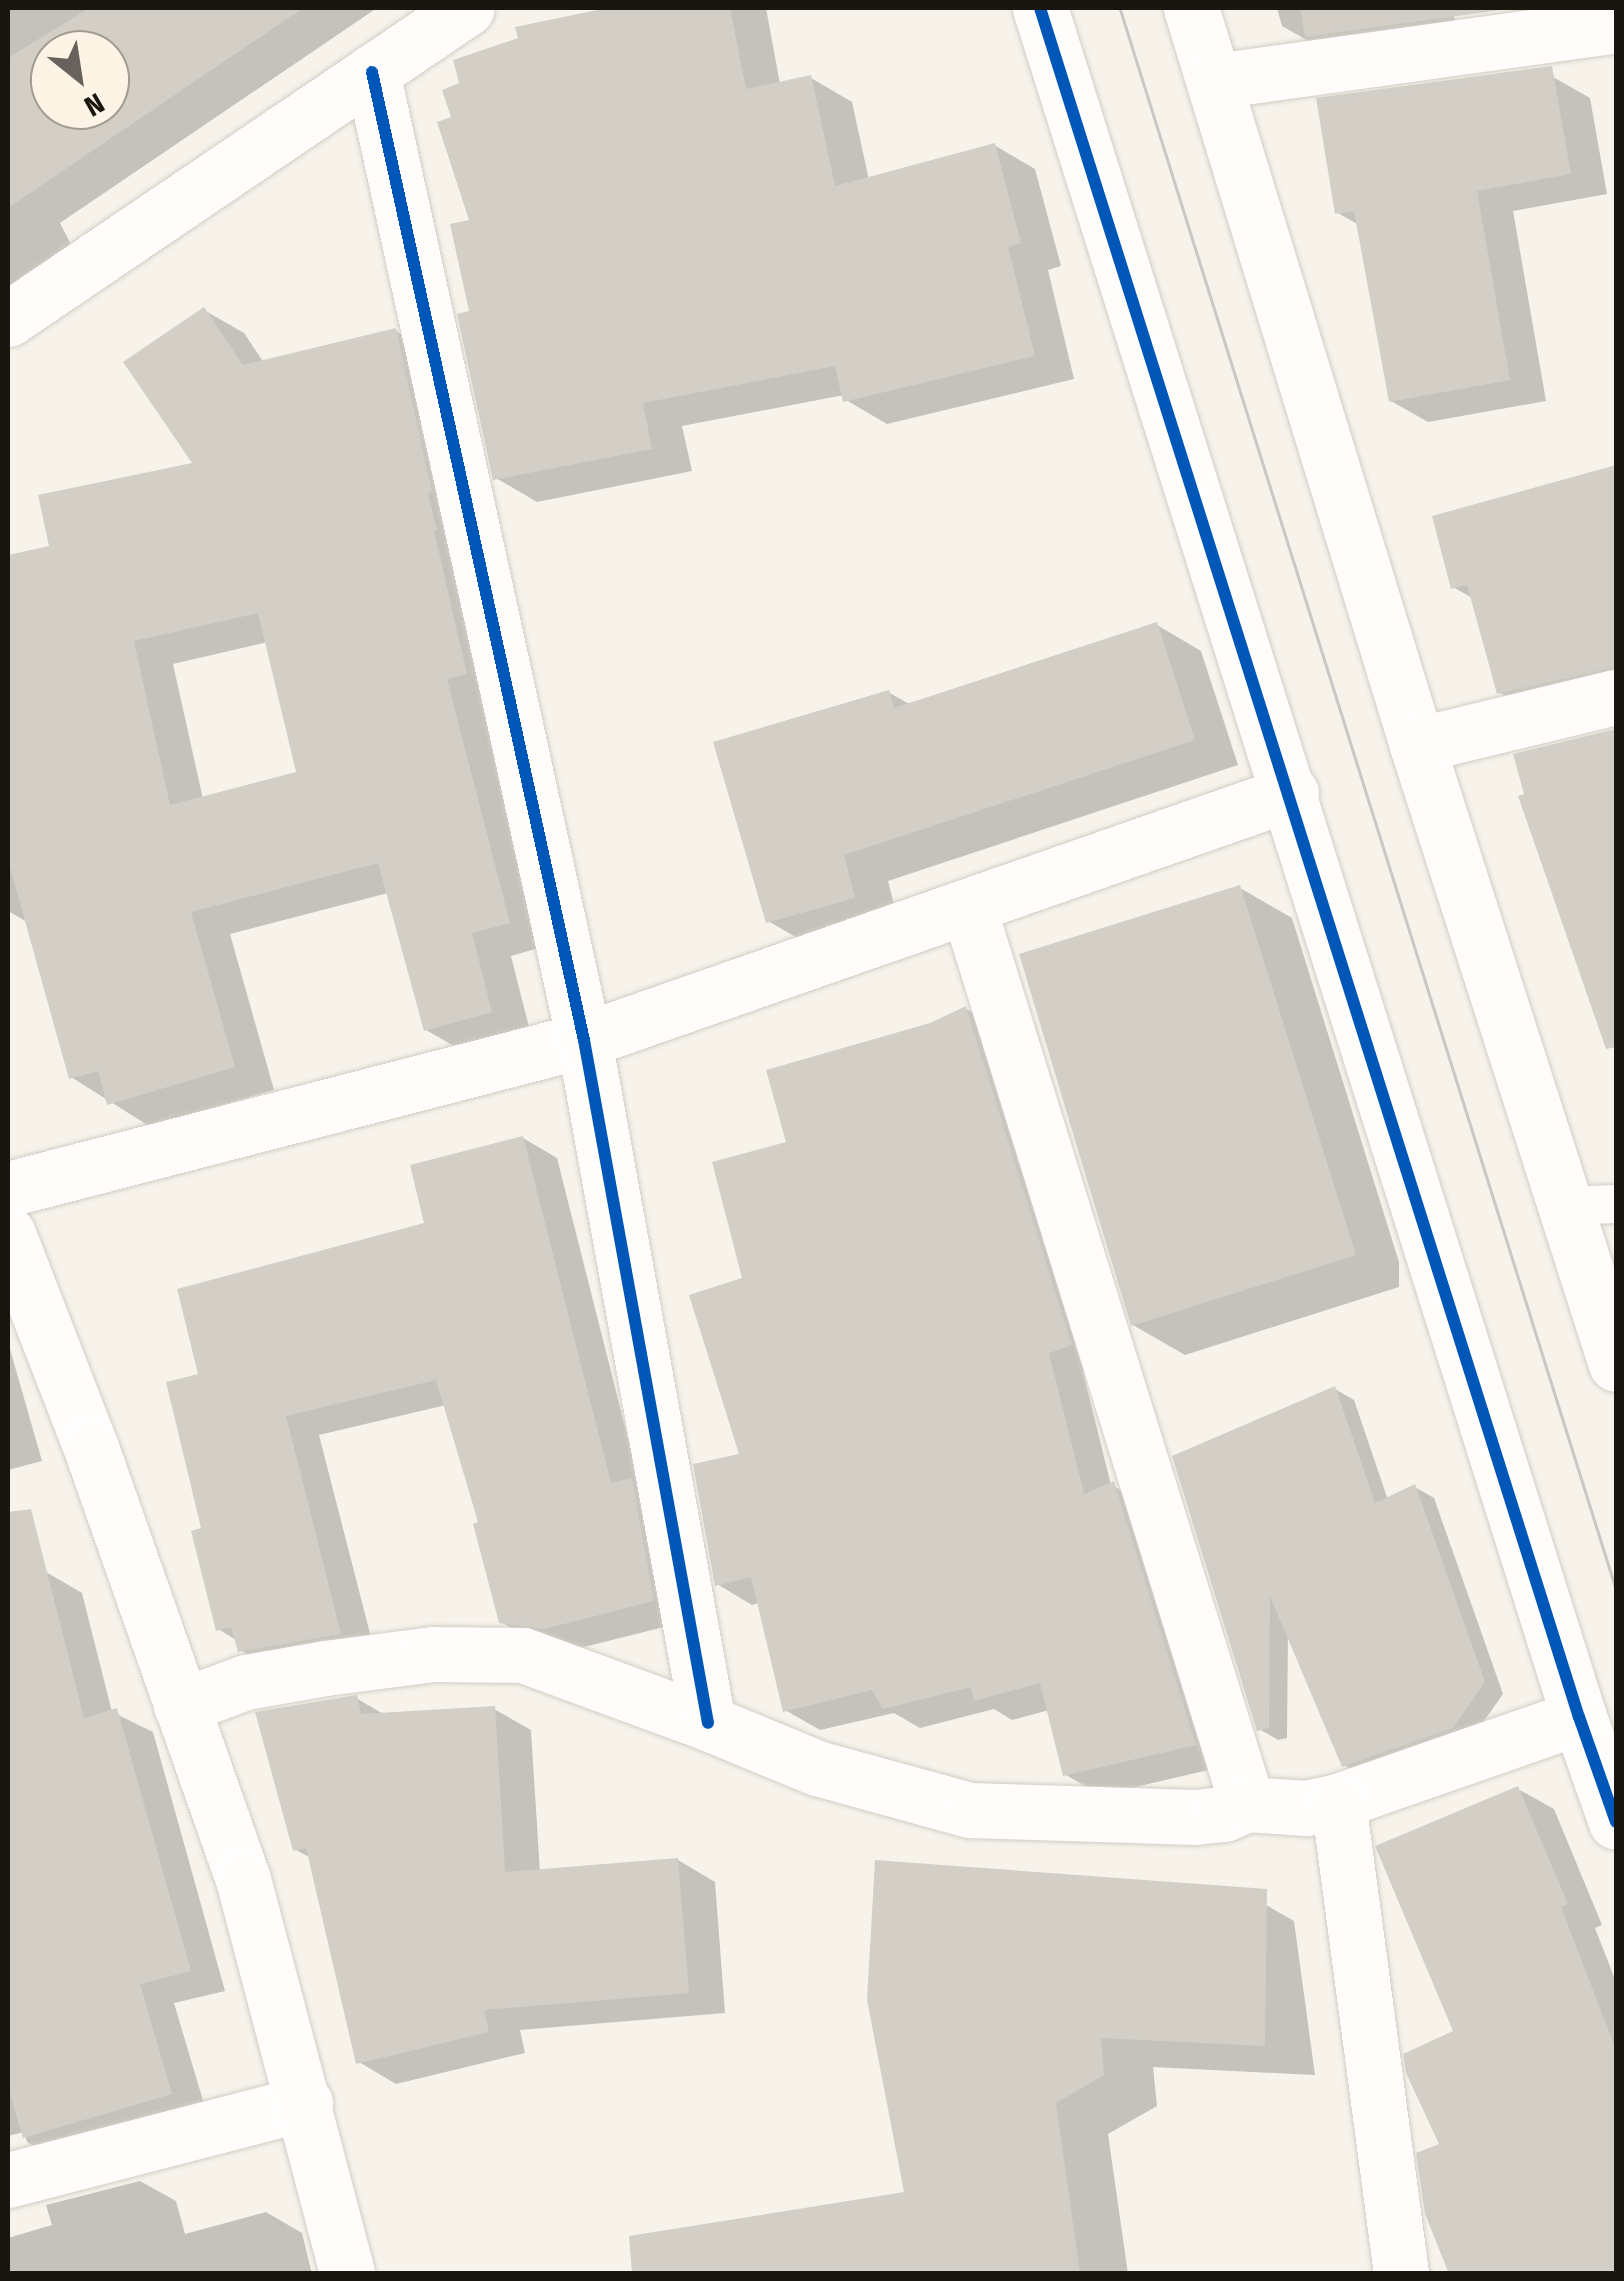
<!DOCTYPE html>
<style>
body{margin:0}
#map{position:relative;width:1624px;height:2281px;overflow:hidden;background:#f7f3eb;font-family:"Fira Sans Condensed",sans-serif}
div>[style]{position:absolute}
[style*='--x']{left:calc(var(--x)*1px);top:calc(var(--y)*1px);width:calc(var(--w)*1px);rotate:calc(var(--a)*1deg)}
.shadow>*{inset:0;background:#0003}
.building>*{inset:0;background:#d3cfc7}
.roads{filter:drop-shadow(0 0 2px #d1cdc6) drop-shadow(0 0 2px #d1cdc6)}
.lane>*{height:38px;margin:-19px;padding:0 19px;transform-origin:19px;border-radius:19px;background:#fefdfc}
.street>*{height:55px;margin:-27.5px;padding:0 27.5px;transform-origin:27.5px;border-radius:27.5px;background:#fefdfc}
.secondary>*{height:55px;margin:-27.5px;padding:0 27.5px;transform-origin:27.5px;border-radius:27.5px;background:#fefdfc}
.tram>*{height:2.5px;margin:-1.25px;padding:0 1.25px;transform-origin:1.25px;border-radius:1.25px;background:#c9c8c6}
.cycleway>*{height:12px;margin:-6px;padding:0 6px;transform-origin:6px;border-radius:6px;background:#0057b8}
span{translate:-50% -50%;white-space:nowrap;text-align:center;line-height:1.15;-webkit-text-stroke:9px #fdf4e5;paint-order:stroke}
.frame{position:absolute;inset:0;border:10px solid #19150f;pointer-events:none}
.north{position:absolute;left:30px;top:30px;width:100px;height:100px;box-sizing:border-box;background:#fdf4e5;border:2px solid #a29b8f;border-radius:50%;rotate:150deg;font-size:28px;font-weight:700;line-height:40px;text-align:center;color:#19150f}
.north::after{content:'';display:block;margin:auto;width:35px;height:45px;background:#67635c;clip-path:polygon(50% 0,100% 100%,50% 72%,0 100%)}
</style>
<div id="map">
<div class="shadow">
<div style="clip-path:polygon(evenodd,8px 8px,377px 8px,60px 223px,80px 262px,19px 292px,8px 285px,8px 8px,50px 50px,110px 50px,110px 110px,50px 110px,50px 50px)"></div>
<div style="clip-path:polygon(619px 8px,766px 8px,780px 84px,811px 78px,852px 102px,869px 180px,994px 145px,1035px 169px,1061px 266px,1048px 270px,1074px 379px,887px 424px,846px 400px,844px 395px,682px 426px,692px 471px,537px 502px,496px 478px,472px 313px,472px 222px,454px 118px,462px 85px,521px 40px,518px 29px)"></div>
<div style="clip-path:polygon(1277px 8px,1452px 8px,1460px 41px,1319px 47px,1282px 26px)"></div>
<div style="clip-path:polygon(1553px 77px,1590px 98px,1607px 194px,1513px 211px,1546px 401px,1428px 422px,1391px 401px,1359px 225px,1338px 213px)"></div>
<div style="clip-path:polygon(evenodd,204px 310px,244px 333px,264px 363px,396px 331px,436px 354px,549px 945px,511px 956px,531px 1035px,466px 1053px,426px 1030px,388px 893px,230px 934px,274px 1090px,149px 1126px,71px 1077px,27px 922px,8px 911px,8px 557px,52px 548px,196px 465px,204px 310px,268px 642px,299px 774px,203px 799px,173px 664px,268px 642px)"></div>
<div style="clip-path:polygon(1616px 468px,1616px 693px,1534px 712px,1499px 692px,1474px 599px,1453px 587px,1435px 517px)"></div>
<div style="clip-path:polygon(1157px 625px,1201px 651px,1238px 765px,888px 881px,899px 923px,813px 947px,768px 921px,888px 692px,911px 705px)"></div>
<div style="clip-path:polygon(1616px 731px,1616px 1037px,1602px 1029px,1516px 756px)"></div>
<div style="clip-path:polygon(1240px 888px,1292px 918px,1399px 1262px,1399px 1287px,1185px 1355px,1133px 1325px)"></div>
<div style="clip-path:polygon(966px 1009px,1002px 1029px,1106px 1365px,1083px 1372px,1111px 1485px,1149px 1504px,1230px 1765px,1101px 1795px,1066px 1775px,1049px 1710px,1012px 1720px,994px 1709px,920px 1728px,894px 1713px,820px 1730px,785px 1710px,759px 1603px,752px 1605px,717px 1584px,743px 1455px,745px 1280px,790px 1144px,931px 1025px)"></div>
<div style="clip-path:polygon(523px 1138px,557px 1158px,640px 1486px,688px 1621px,580px 1648px,536px 1642px,501px 1622px,481px 1524px,446px 1405px,319px 1435px,375px 1653px,275px 1670px,240px 1650px,238px 1641px,218px 1629px,204px 1530px,201px 1376px,427px 1225px)"></div>
<div style="clip-path:polygon(8px 1342px,42px 1461px,8px 1470px)"></div>
<div style="clip-path:polygon(1335px 1389px,1354px 1400px,1388px 1500px,1415px 1487px,1434px 1498px,1503px 1694px,1472px 1738px,1363px 1776px,1344px 1765px,1288px 1632px,1287px 1738px,1278px 1740px,1259px 1729px,1175px 1458px)"></div>
<div style="clip-path:polygon(46px 1572px,82px 1593px,112px 1712px,153px 1732px,225px 1991px,174px 2003px,207px 2114px,62px 2162px,27px 2142px,24px 2132px,8px 2136px,8px 1583px)"></div>
<div style="clip-path:polygon(356px 1698px,385px 1715px,494px 1709px,531px 1730px,540px 1872px,678px 1860px,715px 1882px,725px 2013px,520px 2030px,525px 2053px,396px 2084px,359px 2062px,311px 1858px,296px 1850px)"></div>
<div style="clip-path:polygon(1518px 1789px,1554px 1809px,1602px 1925px,1595px 1928px,1616px 1982px,1616px 2274px,1443px 2274px,1451px 2270px,1442px 2145px,1457px 2032px)"></div>
<div style="clip-path:polygon(1240px 1890px,1294px 1921px,1315px 2075px,1153px 2067px,1157px 2106px,1108px 2134px,1128px 2274px,707px 2274px,906px 2194px)"></div>
<div style="clip-path:polygon(140px 2181px,176px 2201px,185px 2234px,266px 2212px,302px 2233px,312px 2274px,8px 2274px,8px 2238px,52px 2225px,46px 2205px)"></div>
</div>
<div class="building">
<div style="clip-path:polygon(evenodd,89px 8px,303px 8px,8px 208px,8px 58px,89px 8px,50px 50px,110px 50px,110px 110px,50px 110px,50px 50px)"></div>
<div style="clip-path:polygon(607px 8px,730px 8px,746px 89px,811px 75px,835px 186px,995px 143px,1021px 243px,1008px 247px,1035px 356px,843px 402px,835px 366px,643px 403px,652px 449px,493px 480px,457px 314px,469px 311px,450px 224px,469px 220px,437px 122px,451px 117px,442px 90px,459px 83px,453px 60px,518px 38px,515px 27px)"></div>
<div style="clip-path:polygon(1300px 8px,1515px 8px,1305px 37px)"></div>
<div style="clip-path:polygon(1552px 66px,1571px 174px,1477px 191px,1510px 380px,1389px 402px,1354px 211px,1335px 214px,1316px 98px)"></div>
<div style="clip-path:polygon(evenodd,204px 307px,243px 365px,396px 328px,432px 492px,428px 493px,437px 530px,434px 531px,467px 674px,447px 679px,510px 923px,472px 933px,492px 1012px,424px 1031px,378px 863px,191px 912px,235px 1067px,107px 1105px,98px 1071px,69px 1079px,8px 860px,8px 555px,49px 546px,38px 495px,192px 463px,123px 362px,204px 307px,258px 613px,296px 772px,170px 805px,134px 641px,258px 613px)"></div>
<div style="clip-path:polygon(1616px 465px,1616px 667px,1497px 694px,1467px 585px,1451px 589px,1432px 516px)"></div>
<div style="clip-path:polygon(1157px 622px,1195px 740px,844px 855px,855px 898px,766px 923px,713px 742px,889px 690px,894px 708px)"></div>
<div style="clip-path:polygon(1616px 729px,1616px 1047px,1606px 1049px,1518px 796px,1524px 794px,1513px 754px)"></div>
<div style="clip-path:polygon(1240px 885px,1356px 1255px,1131px 1326px,1019px 954px)"></div>
<div style="clip-path:polygon(966px 1006px,1072px 1345px,1049px 1353px,1084px 1494px,1114px 1481px,1196px 1745px,1063px 1776px,1040px 1683px,974px 1701px,971px 1687px,883px 1709px,872px 1690px,783px 1712px,751px 1577px,715px 1586px,693px 1464px,739px 1454px,689px 1295px,742px 1278px,712px 1162px,786px 1142px,766px 1070px,930px 1023px)"></div>
<div style="clip-path:polygon(523px 1136px,611px 1483px,632px 1478px,654px 1601px,544px 1629px,499px 1623px,473px 1524px,478px 1522px,436px 1380px,286px 1416px,341px 1634px,238px 1652px,231px 1627px,216px 1631px,191px 1531px,201px 1528px,166px 1382px,198px 1374px,177px 1289px,424px 1223px,410px 1165px)"></div>
<div style="clip-path:polygon(1335px 1386px,1375px 1503px,1415px 1484px,1485px 1682px,1453px 1728px,1342px 1767px,1270px 1596px,1269px 1728px,1257px 1731px,1172px 1456px)"></div>
<div style="clip-path:polygon(31px 1509px,84px 1718px,117px 1708px,191px 1971px,140px 1984px,172px 2094px,23px 2138px,8px 2086px,8px 1512px)"></div>
<div style="clip-path:polygon(357px 1695px,361px 1714px,495px 1706px,505px 1872px,678px 1858px,689px 1993px,484px 2010px,489px 2032px,356px 2064px,306px 1848px,293px 1851px,255px 1712px)"></div>
<div style="clip-path:polygon(1518px 1786px,1568px 1904px,1561px 1907px,1616px 2050px,1616px 2274px,1449px 2274px,1425px 2214px,1416px 2153px,1439px 2144px,1406px 2073px,1403px 2054px,1453px 2031px,1375px 1846px)"></div>
<div style="clip-path:polygon(875px 1860px,1267px 1889px,1265px 2046px,1101px 2038px,1104px 2075px,1056px 2103px,1080px 2274px,632px 2274px,629px 2236px,904px 2192px,867px 2000px)"></div>
</div>
<div class="roads">
<div class="lane">
<div style="--x:1564;--y:1206;--w:52;--a:-2.2"></div>
</div>
<div class="street">
<div style="--x:1040;--y:8;--w:1792;--a:72.5"></div>
<div style="--x:1579;--y:1717;--w:111;--a:70.6"></div>
<div style="--x:1191;--y:8;--w:771;--a:72.95"></div>
<div style="--x:1417;--y:745;--w:650;--a:72.18"></div>
<div style="--x:372;--y:72;--w:991;--a:77.65"></div>
<div style="--x:584;--y:1040;--w:694;--a:79.71"></div>
<div style="--x:1215;--y:81;--w:405;--a:-7.9"></div>
<div style="--x:8;--y:319;--w:554;--a:-34.12"></div>
<div style="--x:1417;--y:745;--w:205;--a:-13.6"></div>
<div style="--x:968;--y:906;--w:940;--a:72.74"></div>
<div style="--x:8;--y:1189;--w:595;--a:-14.5"></div>
<div style="--x:584;--y:1040;--w:749;--a:-19.26"></div>
<div style="--x:181;--y:1706;--w:69;--a:-20.3"></div>
<div style="--x:246;--y:1682;--w:80;--a:-10"></div>
<div style="--x:325;--y:1668;--w:109;--a:-7.4"></div>
<div style="--x:433;--y:1654;--w:90;--a:0.6"></div>
<div style="--x:523;--y:1655;--w:197;--a:20.2"></div>
<div style="--x:708;--y:1723;--w:118;--a:22.4"></div>
<div style="--x:817;--y:1768;--w:159;--a:15.4"></div>
<div style="--x:970;--y:1810;--w:225;--a:1.8"></div>
<div style="--x:1195;--y:1817;--w:29;--a:-6"></div>
<div style="--x:1224;--y:1814;--w:25;--a:-23"></div>
<div style="--x:1247;--y:1804;--w:59;--a:3.9"></div>
<div style="--x:1306;--y:1808;--w:33;--a:-12"></div>
<div style="--x:1338;--y:1801;--w:255;--a:-19.2"></div>
<div style="--x:1338;--y:1801;--w:477;--a:82.4"></div>
<div style="--x:8;--y:2180;--w:307;--a:-14.5"></div>
</div>
<div class="secondary">
<div style="--x:8;--y:1234;--w:226;--a:68.8"></div>
<div style="--x:90;--y:1445;--w:460;--a:70.6"></div>
<div style="--x:243;--y:1879;--w:408;--a:75.2"></div>
</div>
</div>
<div class="tram">
<div style="--x:1120;--y:8;--w:1657;--a:72.58"></div>
</div>
<div class="cycleway">
<div style="--x:1040;--y:8;--w:1792;--a:72.5"></div>
<div style="--x:1579;--y:1717;--w:111;--a:70.6"></div>
<div style="--x:372;--y:72;--w:991;--a:77.65"></div>
<div style="--x:584;--y:1040;--w:694;--a:79.71"></div>
</div>
<div class="frame"></div>
<div class="north">N</div>
</div>
